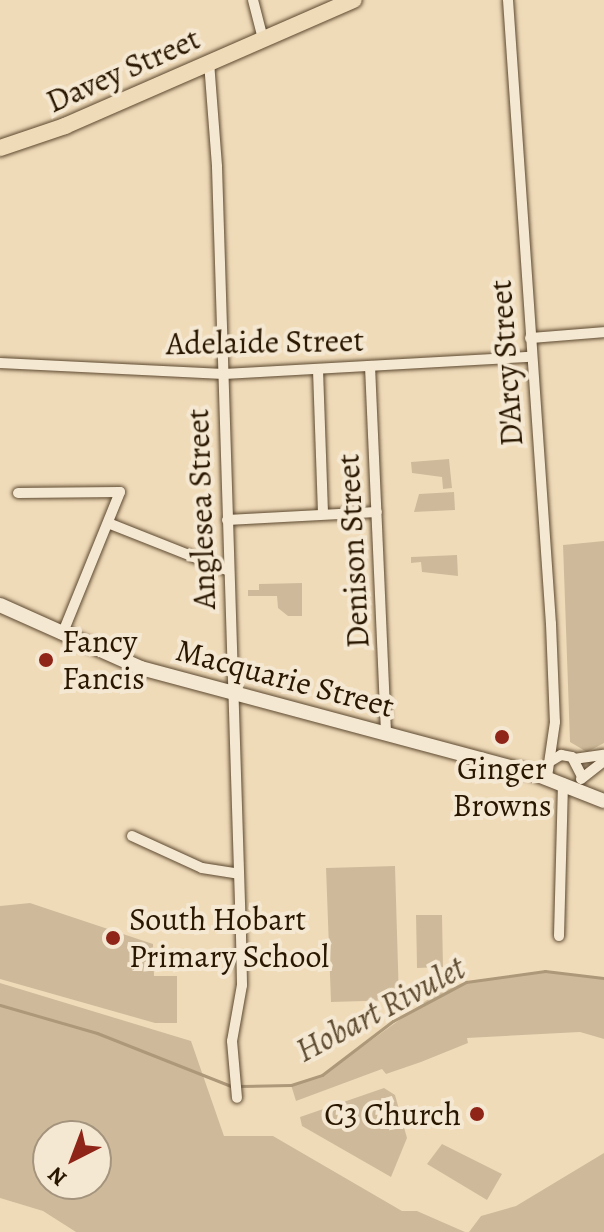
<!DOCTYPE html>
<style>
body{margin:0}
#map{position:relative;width:604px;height:1232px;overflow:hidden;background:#f0dbb9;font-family:Alegreya,serif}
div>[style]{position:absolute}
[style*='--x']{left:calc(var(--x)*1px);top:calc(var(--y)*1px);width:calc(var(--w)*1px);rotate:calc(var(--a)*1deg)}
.green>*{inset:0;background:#ceba9a}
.stream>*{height:3px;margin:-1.5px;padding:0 1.5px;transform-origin:1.5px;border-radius:1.5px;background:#ad987a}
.roads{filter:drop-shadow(0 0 2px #5c482f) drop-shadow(0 0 2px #5c482f)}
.street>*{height:10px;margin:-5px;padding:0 5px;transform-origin:5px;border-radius:5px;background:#f5e8d2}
.secondary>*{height:14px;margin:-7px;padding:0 7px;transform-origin:7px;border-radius:7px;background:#f5e8d2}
.primary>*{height:16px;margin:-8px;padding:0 8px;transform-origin:8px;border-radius:8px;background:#f0dbb9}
.dots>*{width:22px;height:22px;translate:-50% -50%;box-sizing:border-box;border:4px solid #f5e8d2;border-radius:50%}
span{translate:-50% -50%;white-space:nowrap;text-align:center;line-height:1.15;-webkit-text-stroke:8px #f5e8d2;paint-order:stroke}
.street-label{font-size:32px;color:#2a1701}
.poi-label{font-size:32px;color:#2a1701}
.left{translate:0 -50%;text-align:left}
.right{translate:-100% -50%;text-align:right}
.water-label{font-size:34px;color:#5e4b31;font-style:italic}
.north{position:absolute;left:32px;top:1120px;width:80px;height:80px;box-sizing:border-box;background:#f5e8d2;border:2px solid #a4947e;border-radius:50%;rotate:222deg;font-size:22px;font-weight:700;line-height:32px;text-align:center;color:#2a1701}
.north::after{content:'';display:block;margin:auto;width:28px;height:36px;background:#8f2418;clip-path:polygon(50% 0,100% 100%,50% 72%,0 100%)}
</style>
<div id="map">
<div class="green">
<div style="clip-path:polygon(449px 459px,452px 488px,443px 489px,442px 477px,412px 473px,411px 462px)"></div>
<div style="clip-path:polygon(454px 492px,455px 510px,414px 512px,419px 494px)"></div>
<div style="clip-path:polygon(604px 541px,604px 743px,587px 752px,570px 742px,563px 545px)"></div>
<div style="clip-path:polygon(457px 555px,458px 576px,422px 572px,421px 562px,411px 563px,411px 557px)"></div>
<div style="clip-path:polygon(302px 583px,302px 616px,288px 616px,278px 608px,277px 596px,248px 596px,248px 590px,259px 590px,259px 584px)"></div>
<div style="clip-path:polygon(395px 866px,399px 1000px,331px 1002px,326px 868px)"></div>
<div style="clip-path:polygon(30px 903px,153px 944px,154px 976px,177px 976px,177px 1023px,155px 1023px,0 979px,0 906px)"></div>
<div style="clip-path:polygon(416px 915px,442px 915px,443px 967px,417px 968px)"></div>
<div style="clip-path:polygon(545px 971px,604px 978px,604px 1039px,580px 1032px,467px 1038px,468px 1043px,421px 1062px,386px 1074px,382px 1069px,296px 1101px,291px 1085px,323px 1075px,434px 995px,466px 982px)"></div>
<div style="clip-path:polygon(evenodd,0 983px,191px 1041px,224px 1136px,273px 1136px,402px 1211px,417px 1211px,465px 1232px,76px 1232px,43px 1211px,0 1198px,0 983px,48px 1136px,96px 1136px,96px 1184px,48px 1184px,48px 1136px)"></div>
<div style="clip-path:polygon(384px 1088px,395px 1095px,407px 1138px,391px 1177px,302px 1126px,300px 1117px)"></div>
<div style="clip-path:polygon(442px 1144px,502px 1174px,487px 1200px,427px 1164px)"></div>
<div style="clip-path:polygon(604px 1153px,604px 1232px,469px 1232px,481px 1216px,516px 1206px)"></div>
</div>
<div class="stream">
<div style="--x:0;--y:1005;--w:101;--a:16.1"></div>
<div style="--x:97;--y:1033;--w:144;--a:21.6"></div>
<div style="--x:239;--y:1086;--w:52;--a:-1.1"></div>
<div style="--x:291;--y:1085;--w:33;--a:-18"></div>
<div style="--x:322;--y:1075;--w:89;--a:-37.3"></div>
<div style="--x:393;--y:1021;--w:83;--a:-28.1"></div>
<div style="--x:466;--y:982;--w:80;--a:-7.9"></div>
<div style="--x:545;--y:971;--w:59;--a:6.8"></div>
</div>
<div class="roads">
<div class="street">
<div style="--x:253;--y:0;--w:40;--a:75.6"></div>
<div style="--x:508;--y:0;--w:625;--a:86.06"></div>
<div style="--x:551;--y:624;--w:98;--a:87.7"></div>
<div style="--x:555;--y:722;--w:56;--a:98.3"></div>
<div style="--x:209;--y:62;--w:105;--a:85.6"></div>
<div style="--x:217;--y:167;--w:769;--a:88.21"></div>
<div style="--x:241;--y:936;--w:49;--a:88.8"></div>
<div style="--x:242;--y:985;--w:57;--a:100.1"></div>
<div style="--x:232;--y:1041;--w:57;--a:85"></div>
<div style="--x:530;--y:338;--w:74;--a:-4.6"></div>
<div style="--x:0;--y:363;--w:224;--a:2.8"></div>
<div style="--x:224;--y:374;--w:307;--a:-3.2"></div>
<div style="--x:370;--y:366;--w:367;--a:87.5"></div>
<div style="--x:318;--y:370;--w:144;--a:88"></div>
<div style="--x:18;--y:493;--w:102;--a:-0.6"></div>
<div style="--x:120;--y:492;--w:154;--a:112.1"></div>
<div style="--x:227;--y:520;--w:150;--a:-3.1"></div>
<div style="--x:108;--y:523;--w:128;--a:21.6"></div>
<div style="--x:574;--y:759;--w:30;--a:-8"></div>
<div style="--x:551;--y:761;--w:12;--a:-31"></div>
<div style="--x:561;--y:755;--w:11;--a:10"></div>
<div style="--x:572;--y:757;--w:22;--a:63"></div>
<div style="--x:581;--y:779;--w:29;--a:-38"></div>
<div style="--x:132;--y:836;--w:77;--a:24.6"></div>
<div style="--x:202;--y:868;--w:37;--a:9"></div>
<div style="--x:559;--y:936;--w:153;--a:-88.5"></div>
</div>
<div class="secondary">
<div style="--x:0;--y:605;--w:154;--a:24.1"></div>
<div style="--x:141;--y:668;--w:406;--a:15"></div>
<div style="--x:533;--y:773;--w:76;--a:21.5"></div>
</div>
<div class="primary">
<div style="--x:0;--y:148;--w:69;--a:-18.7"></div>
<div style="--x:65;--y:126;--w:315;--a:-23.6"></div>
</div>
</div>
<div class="dots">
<div style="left:46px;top:660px;background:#8f2418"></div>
<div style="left:502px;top:737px;background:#8f2418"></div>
<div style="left:113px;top:938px;background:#8f2418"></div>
<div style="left:477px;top:1114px;background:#8f2418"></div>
</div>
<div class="street-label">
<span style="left:123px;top:70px;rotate:-24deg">Davey Street</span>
<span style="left:265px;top:342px;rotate:-1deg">Adelaide Street</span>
<span style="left:506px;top:363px;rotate:-94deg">D'Arcy Street</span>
<span style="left:201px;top:509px;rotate:-92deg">Anglesea Street</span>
<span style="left:353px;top:551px;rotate:-93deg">Denison Street</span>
<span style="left:285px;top:678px;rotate:15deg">Macquarie Street</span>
</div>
<div class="poi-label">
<span class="left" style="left:62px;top:660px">Fancy<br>Fancis</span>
<span style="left:502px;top:787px">Ginger<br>Browns</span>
<span class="left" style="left:129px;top:938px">South Hobart<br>Primary School</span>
<span class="right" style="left:461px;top:1114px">C3 Church</span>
</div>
<div class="water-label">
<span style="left:380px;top:1009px;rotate:-28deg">Hobart Rivulet</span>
</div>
<div class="north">N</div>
</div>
